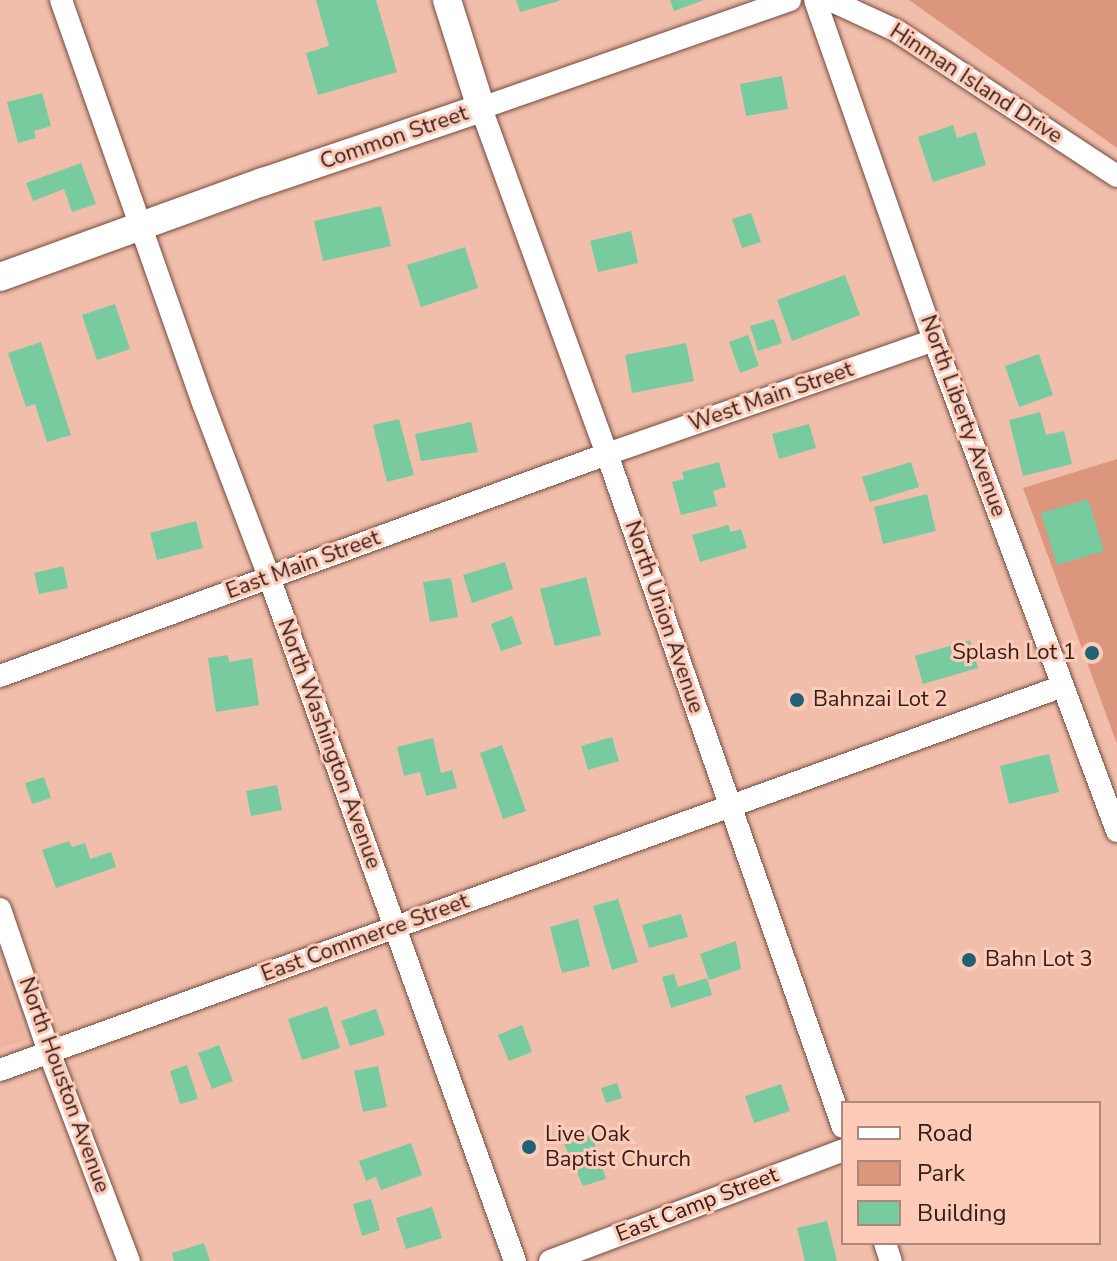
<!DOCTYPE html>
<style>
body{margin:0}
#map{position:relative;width:1117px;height:1261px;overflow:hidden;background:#f1beac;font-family:"Nunito Sans",sans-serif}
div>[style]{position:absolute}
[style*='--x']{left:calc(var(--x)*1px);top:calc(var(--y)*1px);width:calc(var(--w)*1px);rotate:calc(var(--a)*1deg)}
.built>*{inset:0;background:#efb49f}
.green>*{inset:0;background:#dc967e}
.building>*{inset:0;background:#78ca9f}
.roads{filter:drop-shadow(0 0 2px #754a3b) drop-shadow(0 0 2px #754a3b)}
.minor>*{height:22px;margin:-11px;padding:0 11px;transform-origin:11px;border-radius:11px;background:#fff}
.major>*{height:28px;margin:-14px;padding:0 14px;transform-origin:14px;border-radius:14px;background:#fff}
.dots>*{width:22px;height:22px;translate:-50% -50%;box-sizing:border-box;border:4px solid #ffcbb9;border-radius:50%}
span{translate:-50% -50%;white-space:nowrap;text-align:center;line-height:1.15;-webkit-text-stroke:6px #ffcbb9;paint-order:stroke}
.street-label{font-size:22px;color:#33201a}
.poi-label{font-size:22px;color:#33201a}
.right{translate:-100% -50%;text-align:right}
.left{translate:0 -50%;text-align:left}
.legend{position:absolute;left:841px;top:1101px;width:260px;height:144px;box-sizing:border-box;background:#ffcbb9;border:2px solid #ad8779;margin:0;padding:10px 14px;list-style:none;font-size:24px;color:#33201a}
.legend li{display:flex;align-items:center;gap:16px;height:40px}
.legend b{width:40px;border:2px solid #ad8779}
</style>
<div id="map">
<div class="built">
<div style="clip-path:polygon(0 967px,27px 1039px,0 1048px)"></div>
</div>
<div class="green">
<div style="clip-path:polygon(909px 0,1117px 0,1117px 148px)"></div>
<div style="clip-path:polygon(1117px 459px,1117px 744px,1023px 488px)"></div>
</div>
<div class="building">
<div style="clip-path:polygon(316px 0,376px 0,397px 72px,318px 95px,306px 53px,329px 46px)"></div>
<div style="clip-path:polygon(516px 0,559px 0,559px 1px,520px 12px)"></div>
<div style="clip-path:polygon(670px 0,704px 0,674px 11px)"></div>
<div style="clip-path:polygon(782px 76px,788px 109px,746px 116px,740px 84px)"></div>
<div style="clip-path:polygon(42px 93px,51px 126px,34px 131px,36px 138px,18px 143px,7px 102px)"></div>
<div style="clip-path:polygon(953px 125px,957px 138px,976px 132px,986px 165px,933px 182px,918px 137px)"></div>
<div style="clip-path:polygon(81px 163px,96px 204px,72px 212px,64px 189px,33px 201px,26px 183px)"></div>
<div style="clip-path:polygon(381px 206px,391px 246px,323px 261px,314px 221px)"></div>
<div style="clip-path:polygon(751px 213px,761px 242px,742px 248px,732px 219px)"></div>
<div style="clip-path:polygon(631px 231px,638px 263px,598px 272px,590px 241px)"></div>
<div style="clip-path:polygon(465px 247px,478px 288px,421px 307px,407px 265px)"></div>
<div style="clip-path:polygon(845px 275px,860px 315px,792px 341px,777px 300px)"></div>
<div style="clip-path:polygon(115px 304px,130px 349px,97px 360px,82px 315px)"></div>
<div style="clip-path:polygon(774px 319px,782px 343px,758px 351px,750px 326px)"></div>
<div style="clip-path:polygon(748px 335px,759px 366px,740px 373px,729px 342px)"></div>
<div style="clip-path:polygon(41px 342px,71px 435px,47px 442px,35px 404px,26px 407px,8px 353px)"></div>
<div style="clip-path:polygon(686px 343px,694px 381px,632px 393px,625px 355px)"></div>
<div style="clip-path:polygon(1039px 354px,1053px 395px,1019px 407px,1005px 366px)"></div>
<div style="clip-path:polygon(1040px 412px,1046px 435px,1064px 431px,1072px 464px,1023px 476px,1009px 420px)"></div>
<div style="clip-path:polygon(399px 419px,414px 475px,387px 482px,373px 425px)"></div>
<div style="clip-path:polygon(471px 422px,478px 452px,421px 461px,415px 434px)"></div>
<div style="clip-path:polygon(809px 424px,816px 448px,779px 459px,772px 434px)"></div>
<div style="clip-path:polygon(719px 462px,726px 487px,713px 491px,717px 506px,681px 515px,672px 482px,684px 479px,682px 472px)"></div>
<div style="clip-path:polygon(911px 462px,919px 487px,870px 502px,862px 477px)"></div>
<div style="clip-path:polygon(927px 494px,936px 531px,883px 544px,874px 507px)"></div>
<div style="clip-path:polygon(1088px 499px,1104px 551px,1057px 565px,1041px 513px)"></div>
<div style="clip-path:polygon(196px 521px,203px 548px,157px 560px,150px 533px)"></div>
<div style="clip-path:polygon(728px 525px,731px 532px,741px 529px,747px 548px,700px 562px,692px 535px)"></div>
<div style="clip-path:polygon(505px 562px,513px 589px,472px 603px,463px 575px)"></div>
<div style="clip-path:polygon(63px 566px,68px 588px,39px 594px,34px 573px)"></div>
<div style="clip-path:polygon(586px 577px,601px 635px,555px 646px,540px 589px)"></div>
<div style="clip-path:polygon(451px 578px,458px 617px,430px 622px,423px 582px)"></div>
<div style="clip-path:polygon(512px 616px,522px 644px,501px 651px,491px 624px)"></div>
<div style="clip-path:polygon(970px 640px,978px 668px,923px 684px,915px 656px)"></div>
<div style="clip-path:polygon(228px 655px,229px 662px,252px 658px,259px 705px,216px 712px,208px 658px)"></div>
<div style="clip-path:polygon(612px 737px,619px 761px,588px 770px,581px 746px)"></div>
<div style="clip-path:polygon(433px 738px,441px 773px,452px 770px,457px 788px,426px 796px,420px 772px,404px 776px,397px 747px)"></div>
<div style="clip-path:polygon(502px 745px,526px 811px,503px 819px,480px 753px)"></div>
<div style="clip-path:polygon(1049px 754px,1059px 792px,1009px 804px,1000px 766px)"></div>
<div style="clip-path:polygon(44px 777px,51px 798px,32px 804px,25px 783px)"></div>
<div style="clip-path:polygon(277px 785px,282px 810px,251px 816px,246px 791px)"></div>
<div style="clip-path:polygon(69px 841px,72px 847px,85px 843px,90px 859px,111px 852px,116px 867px,56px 888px,42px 850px)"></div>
<div style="clip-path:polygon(618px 899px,638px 962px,612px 970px,593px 906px)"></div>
<div style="clip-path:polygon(681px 914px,688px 937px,649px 948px,642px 925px)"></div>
<div style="clip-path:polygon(578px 919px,590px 966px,562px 973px,550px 927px)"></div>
<div style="clip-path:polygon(736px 941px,741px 969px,709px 980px,700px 954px)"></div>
<div style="clip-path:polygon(674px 974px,678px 987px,707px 978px,712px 995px,671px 1008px,662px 977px)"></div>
<div style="clip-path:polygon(327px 1006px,340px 1048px,302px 1060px,288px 1019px)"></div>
<div style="clip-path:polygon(376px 1009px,385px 1035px,350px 1046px,341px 1021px)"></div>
<div style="clip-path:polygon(522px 1025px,532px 1052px,509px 1061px,498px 1035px)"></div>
<div style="clip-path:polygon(219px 1045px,233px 1081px,212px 1089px,198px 1053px)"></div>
<div style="clip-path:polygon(187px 1065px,198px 1099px,180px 1104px,170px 1071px)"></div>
<div style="clip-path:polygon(378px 1066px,387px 1107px,363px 1112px,354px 1071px)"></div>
<div style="clip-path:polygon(617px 1083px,622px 1098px,606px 1103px,601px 1088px)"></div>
<div style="clip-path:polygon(781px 1084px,790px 1111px,754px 1123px,745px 1096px)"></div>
<div style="clip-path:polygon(592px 1135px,606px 1179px,583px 1186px,564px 1144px)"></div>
<div style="clip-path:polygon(411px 1143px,422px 1175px,381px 1190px,376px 1177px,366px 1181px,359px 1161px)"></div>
<div style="clip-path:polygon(371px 1199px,380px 1230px,362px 1236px,353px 1204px)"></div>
<div style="clip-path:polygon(432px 1207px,442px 1238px,406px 1249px,396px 1218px)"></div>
<div style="clip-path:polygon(827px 1221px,837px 1261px,805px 1261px,797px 1228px)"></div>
<div style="clip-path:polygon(204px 1243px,210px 1261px,174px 1261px,172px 1253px)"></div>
</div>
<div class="roads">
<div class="minor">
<div style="--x:61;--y:0;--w:427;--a:70.6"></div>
<div style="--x:203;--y:403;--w:186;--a:69.2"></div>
<div style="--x:269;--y:577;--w:727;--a:70.22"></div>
<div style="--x:790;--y:0;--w:327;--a:160.7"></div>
<div style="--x:481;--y:108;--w:368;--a:70"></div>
<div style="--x:607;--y:454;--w:713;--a:70.68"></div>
<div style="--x:815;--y:0;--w:360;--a:70.7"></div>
<div style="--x:934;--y:340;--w:524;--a:69.56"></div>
<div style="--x:830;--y:0;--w:74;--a:24.8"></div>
<div style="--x:897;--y:31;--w:263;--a:33.4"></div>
<div style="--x:0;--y:676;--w:646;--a:-20.09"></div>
<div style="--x:607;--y:454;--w:346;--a:-19.2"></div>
<div style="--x:0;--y:909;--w:151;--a:71.1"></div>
<div style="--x:49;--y:1052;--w:224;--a:69.1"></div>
<div style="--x:0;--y:1070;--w:1130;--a:-19.86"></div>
<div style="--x:885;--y:1243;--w:19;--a:72"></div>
<div style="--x:550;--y:1261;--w:313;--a:-20.7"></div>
</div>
<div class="major">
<div style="--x:0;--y:277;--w:280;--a:-19.9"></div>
<div style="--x:263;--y:182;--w:230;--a:-18.7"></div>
<div style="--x:481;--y:108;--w:113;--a:-107.5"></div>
</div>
</div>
<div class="dots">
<div style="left:1092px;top:653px;background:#206376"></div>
<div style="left:797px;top:700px;background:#206376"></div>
<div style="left:969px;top:960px;background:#206376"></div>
<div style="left:529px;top:1147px;background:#206376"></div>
</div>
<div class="street-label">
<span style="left:976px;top:84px;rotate:33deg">Hinman Island Drive</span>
<span style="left:394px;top:138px;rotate:-19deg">Common Street</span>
<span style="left:771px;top:397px;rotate:-19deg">West Main Street</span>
<span style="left:963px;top:416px;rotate:70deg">North Liberty Avenue</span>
<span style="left:303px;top:565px;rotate:-20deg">East Main Street</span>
<span style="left:664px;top:617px;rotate:71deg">North Union Avenue</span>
<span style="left:329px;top:744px;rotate:70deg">North Washington Avenue</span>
<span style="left:365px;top:938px;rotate:-20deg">East Commerce Street</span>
<span style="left:64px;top:1085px;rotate:70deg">North Houston Avenue</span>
<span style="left:697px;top:1205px;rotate:-21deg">East Camp Street</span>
</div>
<div class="poi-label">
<span class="right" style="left:1076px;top:653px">Splash Lot 1</span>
<span class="left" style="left:813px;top:700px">Bahnzai Lot 2</span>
<span class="left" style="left:985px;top:960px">Bahn Lot 3</span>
<span class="left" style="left:545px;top:1147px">Live Oak<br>Baptist Church</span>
</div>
<ul class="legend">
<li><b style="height:10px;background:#fff"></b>Road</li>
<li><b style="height:22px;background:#dc967e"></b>Park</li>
<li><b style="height:22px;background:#78ca9f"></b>Building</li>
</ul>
</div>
